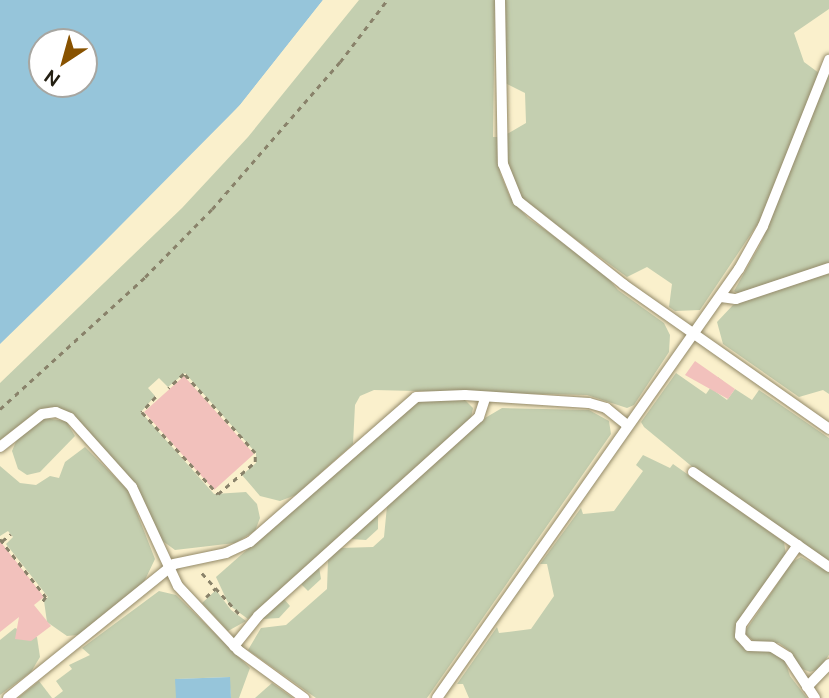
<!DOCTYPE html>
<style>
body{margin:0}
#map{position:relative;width:829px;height:698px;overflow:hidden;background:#faf0cc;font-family:Ubuntu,sans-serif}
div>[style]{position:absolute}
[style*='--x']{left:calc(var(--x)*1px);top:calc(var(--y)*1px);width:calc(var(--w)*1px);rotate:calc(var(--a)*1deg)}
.green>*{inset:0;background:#c4cfb0}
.water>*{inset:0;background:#96c5da}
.pier>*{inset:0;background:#faf0cc}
.building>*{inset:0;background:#f2c1bc}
.path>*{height:2.5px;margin-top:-1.25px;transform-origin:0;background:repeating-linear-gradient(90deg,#89826a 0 5px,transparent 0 10px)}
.roads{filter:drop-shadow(0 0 2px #938968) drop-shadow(0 0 2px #938968)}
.service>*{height:10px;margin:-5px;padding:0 5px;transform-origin:5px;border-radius:5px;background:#fff}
span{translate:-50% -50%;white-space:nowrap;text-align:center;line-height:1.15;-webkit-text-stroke:7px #fff;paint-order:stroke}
.north{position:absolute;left:28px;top:28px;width:70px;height:70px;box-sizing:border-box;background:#fff;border:2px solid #a7a6a1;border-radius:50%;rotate:216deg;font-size:19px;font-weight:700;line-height:28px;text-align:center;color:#242013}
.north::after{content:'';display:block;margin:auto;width:24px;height:32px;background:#885200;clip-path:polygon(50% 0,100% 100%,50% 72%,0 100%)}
</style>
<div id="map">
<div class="green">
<div style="clip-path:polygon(359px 0,495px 0,493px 137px,498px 137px,500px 173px,510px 197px,528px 218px,599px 267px,618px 290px,664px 323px,670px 335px,669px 352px,634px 405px,627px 408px,587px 395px,374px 390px,360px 396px,355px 405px,353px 444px,296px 495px,280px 501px,260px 496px,242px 475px,256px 463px,256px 453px,185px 373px,168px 387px,159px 378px,148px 388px,155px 396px,141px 412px,214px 494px,246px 492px,257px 504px,260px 518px,255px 531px,235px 543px,175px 550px,160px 539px,133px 482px,71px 413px,51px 407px,39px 410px,0 440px,0 383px,182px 208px,248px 137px)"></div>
<div style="clip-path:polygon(504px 0,829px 0,829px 9px,794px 33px,804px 62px,819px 73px,759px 222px,700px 310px,675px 311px,669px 307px,672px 284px,647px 267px,627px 277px,522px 200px,507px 160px,507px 134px,526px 123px,525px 93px,505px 83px)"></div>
<div style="clip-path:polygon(829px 71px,829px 263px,739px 294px,734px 291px,761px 243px)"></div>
<div style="clip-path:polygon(829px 272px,829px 394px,823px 390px,799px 397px,723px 344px,717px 322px,733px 305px)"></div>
<div style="clip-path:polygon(676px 373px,706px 394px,718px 377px,723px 381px,716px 392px,727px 400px,735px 389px,752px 400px,759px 390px,829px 438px,829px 562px,695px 469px,644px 427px,641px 422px)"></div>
<div style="clip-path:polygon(465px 400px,473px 408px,471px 418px,248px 619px,229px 605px,216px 577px,299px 504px,419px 401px)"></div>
<div style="clip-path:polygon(502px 408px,589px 410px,609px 421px,611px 434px,427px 698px,316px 698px,248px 650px,261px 628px,286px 625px,327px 589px,328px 560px,340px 548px,373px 547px,384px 537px,387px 506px,480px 421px)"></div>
<div style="clip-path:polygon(44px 418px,66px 421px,75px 436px,40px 472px,27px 475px,18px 469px,12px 451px,17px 439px)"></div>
<div style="clip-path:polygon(85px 447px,128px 490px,155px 559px,144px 582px,78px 635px,67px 636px,47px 622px,44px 601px,48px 597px,6px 544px,13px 537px,8px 531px,0 536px,0 466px,20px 483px,36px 485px,50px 476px,59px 478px,65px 462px)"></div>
<div style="clip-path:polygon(643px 455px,670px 468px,673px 464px,784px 542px,786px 555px,737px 638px,749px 651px,768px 649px,785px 661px,790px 676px,807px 698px,469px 698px,463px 684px,457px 684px,497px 627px,499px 633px,531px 629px,554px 596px,547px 564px,540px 564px,581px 508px,583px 514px,614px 511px,643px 471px,636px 465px)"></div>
<div style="clip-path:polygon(378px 513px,378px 529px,366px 540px,350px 539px)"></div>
<div style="clip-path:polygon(801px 557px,829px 572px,829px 655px,819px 669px,810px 672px,800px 668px,791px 652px,779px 643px,756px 643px,744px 633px,792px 562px)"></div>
<div style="clip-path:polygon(319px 567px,321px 579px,308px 591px,301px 584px)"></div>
<div style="clip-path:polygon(216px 590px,231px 610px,246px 621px,228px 631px,202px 603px)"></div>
<div style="clip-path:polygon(159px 591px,176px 595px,250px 668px,239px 698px,231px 698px,229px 677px,176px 679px,176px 698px,54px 698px,63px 691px,56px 681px,72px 669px,69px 665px,90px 655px,82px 648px)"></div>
<div style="clip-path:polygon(284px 599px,290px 606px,279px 618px,262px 619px)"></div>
<div style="clip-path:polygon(15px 628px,37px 637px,40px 657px,31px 672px,0 695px,0 640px)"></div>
<div style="clip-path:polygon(39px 681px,52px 698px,18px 698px)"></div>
<div style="clip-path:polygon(272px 683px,293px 698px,255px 698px)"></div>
</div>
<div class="water">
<div style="clip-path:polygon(evenodd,0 0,323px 0,240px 105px,186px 163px,0 344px,0 0,42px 42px,84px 42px,84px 84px,42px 84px,42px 42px)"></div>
<div style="clip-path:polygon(230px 677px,231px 698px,176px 698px,175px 679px)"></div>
</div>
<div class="pier">
<div style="clip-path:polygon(323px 0,327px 0,243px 108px,94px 261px,0 347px,240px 105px)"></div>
</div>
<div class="building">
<div style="clip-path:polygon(695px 361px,735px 389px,728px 399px,685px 375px)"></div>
<div style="clip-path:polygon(184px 376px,254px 454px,214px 490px,144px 412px)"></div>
<div style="clip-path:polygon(0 541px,44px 597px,34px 605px,51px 626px,31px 641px,15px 639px,19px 617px,0 632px)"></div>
</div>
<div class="path">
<div style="--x:156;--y:397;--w:21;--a:133"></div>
<div style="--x:142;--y:412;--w:112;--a:47.2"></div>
<div style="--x:218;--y:494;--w:49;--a:-40.9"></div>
<div style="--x:255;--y:462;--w:9;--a:-90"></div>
<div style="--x:255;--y:453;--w:106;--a:-131.9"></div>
<div style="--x:184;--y:374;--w:21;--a:137"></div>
<div style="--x:0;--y:409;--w:196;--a:-42.3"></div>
<div style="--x:145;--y:277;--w:95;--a:-45.4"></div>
<div style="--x:212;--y:209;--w:195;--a:-49"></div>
<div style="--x:340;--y:62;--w:78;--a:-52.8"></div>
<div style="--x:0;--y:539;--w:74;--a:51.6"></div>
<div style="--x:46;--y:597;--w:7;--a:124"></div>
<div style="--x:2;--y:541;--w:11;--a:-38"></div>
<div style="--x:202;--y:573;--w:59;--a:47.7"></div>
<div style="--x:206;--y:597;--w:13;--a:-42"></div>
</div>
<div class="roads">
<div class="service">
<div style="--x:500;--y:0;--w:164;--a:89"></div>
<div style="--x:503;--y:164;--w:40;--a:68"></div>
<div style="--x:518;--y:201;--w:134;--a:38.3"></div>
<div style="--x:623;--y:284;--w:252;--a:35.1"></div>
<div style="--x:721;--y:297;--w:15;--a:8"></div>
<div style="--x:736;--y:299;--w:98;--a:-18.4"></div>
<div style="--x:0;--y:447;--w:53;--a:-38.2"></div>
<div style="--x:42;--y:414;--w:14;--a:-8"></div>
<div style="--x:56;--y:412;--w:15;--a:23"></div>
<div style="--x:70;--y:418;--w:93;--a:48.1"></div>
<div style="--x:132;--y:487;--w:109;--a:65.1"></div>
<div style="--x:178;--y:586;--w:88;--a:46.8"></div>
<div style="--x:238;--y:650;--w:82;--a:36"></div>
<div style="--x:693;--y:472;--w:166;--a:34.9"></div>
<div style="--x:798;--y:545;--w:98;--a:125.5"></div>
<div style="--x:741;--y:625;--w:11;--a:95"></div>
<div style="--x:740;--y:636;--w:13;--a:48"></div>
<div style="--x:749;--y:646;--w:23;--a:2"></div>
<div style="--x:772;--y:647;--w:19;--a:32"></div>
<div style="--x:788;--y:657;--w:49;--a:56.6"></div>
<div style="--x:234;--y:646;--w:38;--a:-51"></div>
<div style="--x:258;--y:616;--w:297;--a:-42"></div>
<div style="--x:479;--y:417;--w:19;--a:-72"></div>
<div style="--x:807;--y:687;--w:32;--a:-46"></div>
<div style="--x:8;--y:698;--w:213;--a:-38.9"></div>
<div style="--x:174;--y:564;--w:53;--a:-11.9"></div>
<div style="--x:226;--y:553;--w:26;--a:-25"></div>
<div style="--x:250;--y:542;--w:220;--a:-41.1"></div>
<div style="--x:416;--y:397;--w:49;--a:-2.3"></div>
<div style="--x:465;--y:395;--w:124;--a:3.7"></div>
<div style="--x:589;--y:403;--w:18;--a:16"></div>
<div style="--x:606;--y:408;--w:28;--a:39"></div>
<div style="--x:437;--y:698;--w:525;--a:-54.86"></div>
<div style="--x:739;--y:269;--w:49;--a:-60.8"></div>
<div style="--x:763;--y:226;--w:179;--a:-68.3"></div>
</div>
</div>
<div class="north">N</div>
</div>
